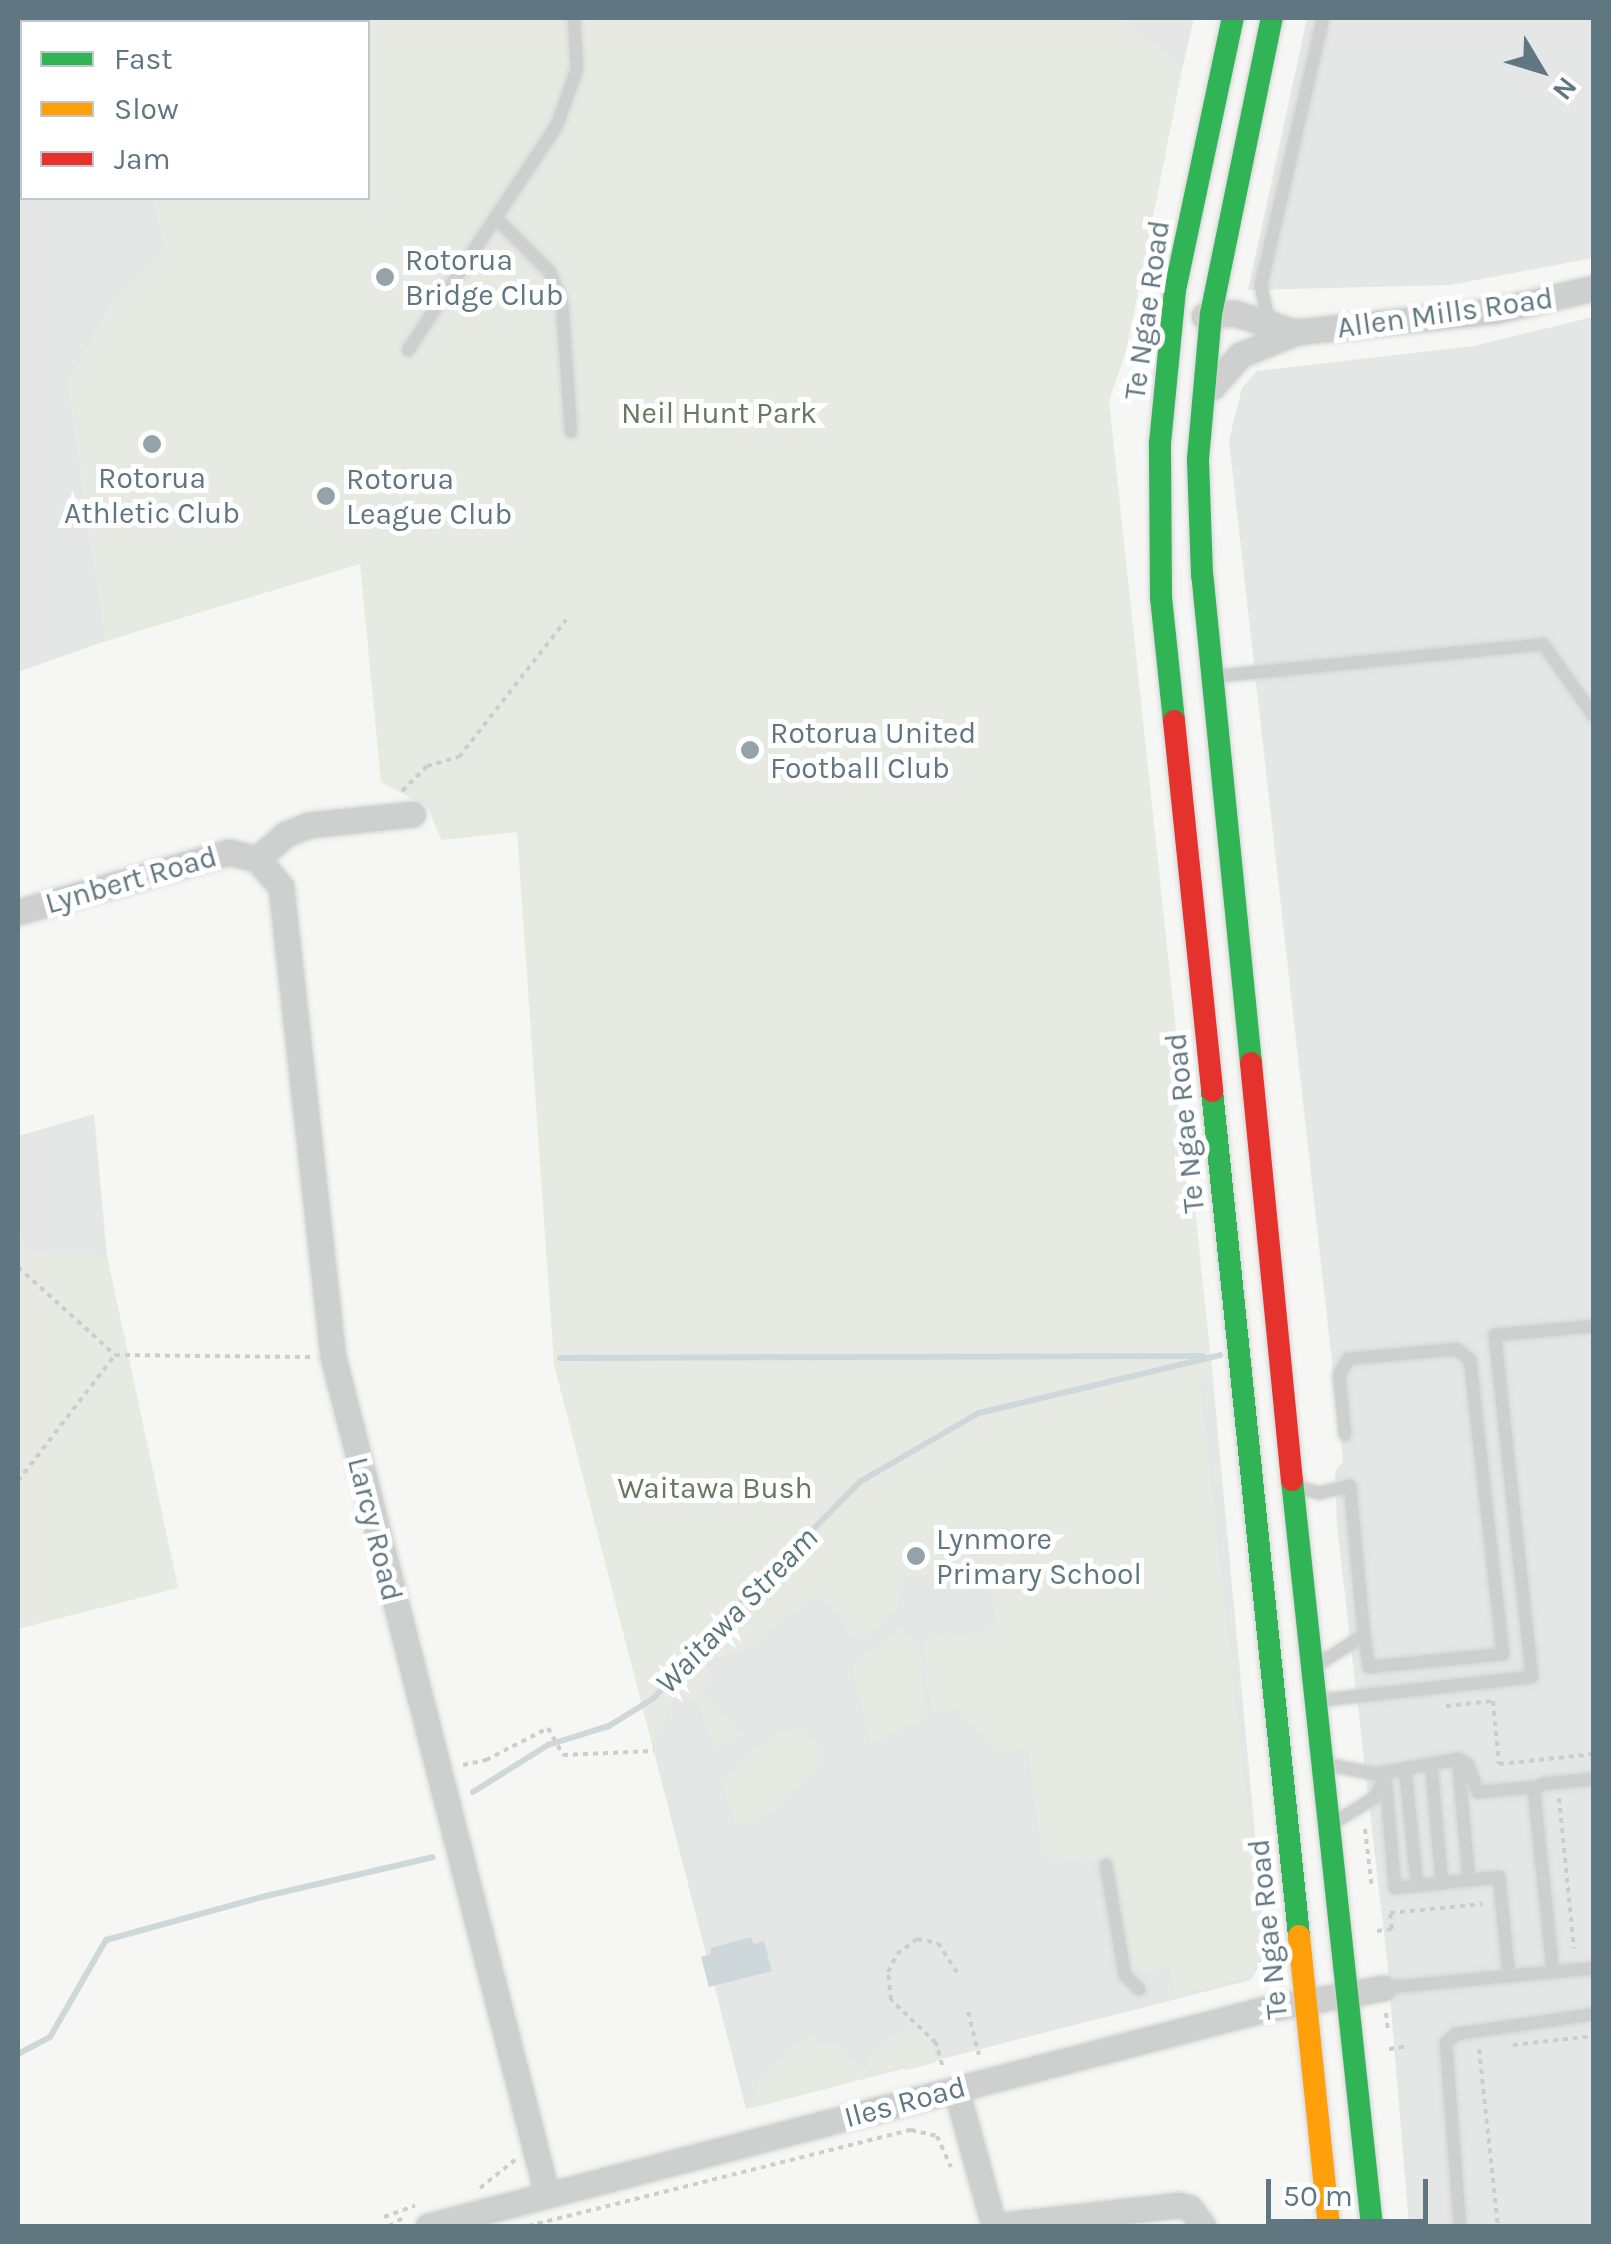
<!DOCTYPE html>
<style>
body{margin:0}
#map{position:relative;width:1611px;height:2244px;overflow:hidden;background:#f6f6f5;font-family:Karla,sans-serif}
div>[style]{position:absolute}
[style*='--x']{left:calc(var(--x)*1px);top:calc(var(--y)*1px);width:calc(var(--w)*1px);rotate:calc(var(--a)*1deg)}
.built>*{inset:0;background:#e5e7e6}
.green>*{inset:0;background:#e6eae3}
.water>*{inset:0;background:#ced8da}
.stream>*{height:6px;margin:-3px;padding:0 3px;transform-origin:3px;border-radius:3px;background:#ced8da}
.path>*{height:4px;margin-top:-2px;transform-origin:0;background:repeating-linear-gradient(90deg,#cccdce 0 5px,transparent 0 10px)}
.roads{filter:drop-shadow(0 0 2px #d2d4d4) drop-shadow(0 0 2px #d2d4d4)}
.lane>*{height:12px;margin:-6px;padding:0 6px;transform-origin:6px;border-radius:6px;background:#ced0d0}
.street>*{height:25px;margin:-12.5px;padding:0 12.5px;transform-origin:12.5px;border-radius:12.5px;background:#ced0d0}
.fast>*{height:22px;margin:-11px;padding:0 11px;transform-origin:11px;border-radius:11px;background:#30b455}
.slow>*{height:22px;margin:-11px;padding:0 11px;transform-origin:11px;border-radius:11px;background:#ff9f0a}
.jam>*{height:22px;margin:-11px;padding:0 11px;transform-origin:11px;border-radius:11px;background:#e5322d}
.dots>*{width:28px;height:28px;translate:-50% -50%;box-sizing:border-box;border:5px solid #fff;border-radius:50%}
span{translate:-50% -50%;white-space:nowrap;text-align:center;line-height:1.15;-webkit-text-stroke:10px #fff;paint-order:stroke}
.poi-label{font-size:30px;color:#607781}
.left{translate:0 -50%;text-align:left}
.street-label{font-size:30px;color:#607781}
.park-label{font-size:30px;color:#67795f}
.water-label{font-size:32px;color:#5a787c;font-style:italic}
.frame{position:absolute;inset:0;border:20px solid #607781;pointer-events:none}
.legend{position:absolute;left:20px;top:20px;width:350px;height:180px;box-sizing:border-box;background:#fff;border:2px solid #bfc9cd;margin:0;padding:12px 18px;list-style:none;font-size:30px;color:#607781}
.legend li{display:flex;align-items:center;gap:20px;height:50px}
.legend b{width:50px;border:2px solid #bfc9cd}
.north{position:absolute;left:1491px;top:20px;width:100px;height:100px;-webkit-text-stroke:8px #fff;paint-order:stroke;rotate:128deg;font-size:28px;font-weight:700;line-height:40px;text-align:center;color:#607781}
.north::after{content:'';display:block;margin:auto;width:35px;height:45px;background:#607781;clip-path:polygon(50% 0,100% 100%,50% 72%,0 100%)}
.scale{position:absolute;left:1266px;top:2179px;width:162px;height:45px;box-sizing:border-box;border:5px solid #607781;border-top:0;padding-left:12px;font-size:30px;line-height:35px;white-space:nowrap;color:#607781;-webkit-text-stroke:8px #fff;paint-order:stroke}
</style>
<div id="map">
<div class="built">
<div style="clip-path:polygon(18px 18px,161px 18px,144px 22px,22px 22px,22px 198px,153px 198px,166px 250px,116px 298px,68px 383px,106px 641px,18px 672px)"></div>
<div style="clip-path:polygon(1119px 18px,1194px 18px,1182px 70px)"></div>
<div style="clip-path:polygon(1307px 18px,1593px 18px,1593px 258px,1450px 285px,1248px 290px)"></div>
<div style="clip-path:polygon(1593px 317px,1593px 2226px,1409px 2226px,1387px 1960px,1337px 1526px,1335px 1472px,1343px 1461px,1229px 440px,1242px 388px,1257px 371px,1474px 346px)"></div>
<div style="clip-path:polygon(94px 1114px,107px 1256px,23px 1254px,18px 1220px,18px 1136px)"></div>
<div style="clip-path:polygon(554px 1364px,1212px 1369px,1266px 1953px,1251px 1980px,746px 2109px)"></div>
</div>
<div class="green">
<div style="clip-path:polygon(161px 18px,1119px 18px,1182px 70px,1127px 348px,1109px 401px,1212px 1369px,1200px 1385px,1263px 1952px,1249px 1977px,1176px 1995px,1170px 1968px,1130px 1975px,1111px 1856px,1069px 1863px,1042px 1856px,1028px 1749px,997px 1753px,959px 1710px,933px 1713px,923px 1639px,997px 1629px,990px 1567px,901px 1578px,902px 1593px,894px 1613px,860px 1642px,817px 1592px,749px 1648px,706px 1662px,711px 1681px,702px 1689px,740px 1735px,715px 1748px,699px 1706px,679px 1691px,652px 1743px,554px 1364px,517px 832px,441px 840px,428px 807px,381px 782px,360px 564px,106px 641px,68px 383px,116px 298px,166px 250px,153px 198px,368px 198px,368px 22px,144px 22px)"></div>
<div style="clip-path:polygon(18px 1220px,23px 1254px,107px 1256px,178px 1588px,18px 1629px)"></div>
<div style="clip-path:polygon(901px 1627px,917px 1646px,927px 1718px,871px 1743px,852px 1667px)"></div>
<div style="clip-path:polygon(804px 1727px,822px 1752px,822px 1767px,753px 1826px,735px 1823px,721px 1780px,775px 1734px)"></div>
<div style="clip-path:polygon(907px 2027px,912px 2033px,918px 2029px,927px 2035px,937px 2062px,904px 2071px,909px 2062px,874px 2075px,866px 2060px)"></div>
<div style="clip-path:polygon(812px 2033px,826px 2049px,837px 2039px,867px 2078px,752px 2108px,760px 2075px)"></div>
</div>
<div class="water">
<div style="clip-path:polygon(751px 1937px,754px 1944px,764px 1941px,772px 1971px,709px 1987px,701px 1957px,711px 1954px,710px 1948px)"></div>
</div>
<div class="stream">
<div style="--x:560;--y:1358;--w:643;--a:-0.18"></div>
<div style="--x:473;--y:1792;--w:89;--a:-32.1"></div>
<div style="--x:548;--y:1745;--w:64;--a:-17.3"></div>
<div style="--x:609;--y:1726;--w:53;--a:-31.9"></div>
<div style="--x:654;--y:1698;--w:106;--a:-48.5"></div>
<div style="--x:724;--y:1619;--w:194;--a:-45.2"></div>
<div style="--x:861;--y:1481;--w:136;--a:-30"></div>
<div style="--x:979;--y:1413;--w:248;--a:-13.5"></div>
<div style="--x:18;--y:2054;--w:36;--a:-28"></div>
<div style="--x:50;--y:2037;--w:112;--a:-60"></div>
<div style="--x:106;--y:1940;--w:166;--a:-15.4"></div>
<div style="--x:266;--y:1896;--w:171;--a:-13.1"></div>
</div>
<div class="path">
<div style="--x:402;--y:791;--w:35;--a:-45"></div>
<div style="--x:427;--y:766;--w:33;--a:-16"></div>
<div style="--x:459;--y:757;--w:174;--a:-52"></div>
<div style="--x:18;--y:1267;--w:131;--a:42.2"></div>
<div style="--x:115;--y:1355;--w:196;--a:0.6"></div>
<div style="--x:18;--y:1481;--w:159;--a:-52.4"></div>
<div style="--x:1446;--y:1706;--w:47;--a:-6.1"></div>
<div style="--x:1493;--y:1701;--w:63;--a:84.6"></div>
<div style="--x:1499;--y:1764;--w:96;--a:-6"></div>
<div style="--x:463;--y:1765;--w:24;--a:-12"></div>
<div style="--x:486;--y:1760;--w:70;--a:-27.3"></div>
<div style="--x:548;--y:1728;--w:31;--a:61"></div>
<div style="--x:563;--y:1755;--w:91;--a:-2.5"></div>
<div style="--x:1559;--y:1798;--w:151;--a:84.3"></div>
<div style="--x:1365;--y:1829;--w:60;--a:83.3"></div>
<div style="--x:1377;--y:1931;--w:15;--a:-8"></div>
<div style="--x:1392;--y:1929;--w:16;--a:-97"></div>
<div style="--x:1390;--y:1913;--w:93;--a:-5.5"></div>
<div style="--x:968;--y:2012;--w:44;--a:75.7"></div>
<div style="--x:1386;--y:2013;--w:20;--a:84"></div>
<div style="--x:1513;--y:2045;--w:81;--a:-6.3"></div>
<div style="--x:1389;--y:2049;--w:18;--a:-9"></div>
<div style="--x:1479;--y:2049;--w:178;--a:83.9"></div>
<div style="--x:942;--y:2065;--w:23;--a:-105"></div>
<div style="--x:936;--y:2043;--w:62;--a:-136.3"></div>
<div style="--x:891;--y:2000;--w:28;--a:-96"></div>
<div style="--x:888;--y:1972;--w:20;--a:-63"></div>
<div style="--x:897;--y:1954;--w:25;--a:-37"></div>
<div style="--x:917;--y:1939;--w:21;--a:11"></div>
<div style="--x:938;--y:1943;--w:37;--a:57"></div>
<div style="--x:480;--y:2188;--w:45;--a:-38.7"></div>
<div style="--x:384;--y:2217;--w:33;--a:-20"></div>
<div style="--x:389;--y:2226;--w:20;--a:-30"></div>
<div style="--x:528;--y:2226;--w:395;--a:-14.1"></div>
<div style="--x:911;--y:2130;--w:27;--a:13"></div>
<div style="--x:937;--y:2136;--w:34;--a:66"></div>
</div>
<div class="roads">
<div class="lane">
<div style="--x:496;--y:218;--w:76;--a:45"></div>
<div style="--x:550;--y:272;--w:33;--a:69"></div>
<div style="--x:562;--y:303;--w:129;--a:86"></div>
<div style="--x:1278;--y:321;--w:13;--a:-148"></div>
<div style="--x:1267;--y:314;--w:30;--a:-102"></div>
<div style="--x:1261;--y:285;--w:274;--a:-76.9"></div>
<div style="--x:408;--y:350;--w:270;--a:-56.5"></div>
<div style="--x:557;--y:125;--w:59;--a:-70.3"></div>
<div style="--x:577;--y:69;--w:51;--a:-93.4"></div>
<div style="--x:1219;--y:676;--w:326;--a:-5.6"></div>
<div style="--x:1543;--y:644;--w:88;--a:54.7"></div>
<div style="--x:1304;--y:1489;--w:16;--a:15"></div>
<div style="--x:1319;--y:1493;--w:32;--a:-13"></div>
<div style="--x:1350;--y:1486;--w:150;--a:84.6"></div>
<div style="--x:1322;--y:1662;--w:50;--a:-32.7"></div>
<div style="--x:1364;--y:1635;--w:32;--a:81"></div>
<div style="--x:1369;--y:1667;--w:135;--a:-5.5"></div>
<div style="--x:1503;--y:1654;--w:296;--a:-96.4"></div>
<div style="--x:1470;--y:1360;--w:17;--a:-140"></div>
<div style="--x:1457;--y:1349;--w:109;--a:174.8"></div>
<div style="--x:1348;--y:1359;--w:18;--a:119"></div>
<div style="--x:1339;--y:1375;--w:60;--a:84.3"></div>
<div style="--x:1323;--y:1700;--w:210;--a:-6.3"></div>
<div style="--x:1532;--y:1677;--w:344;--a:-96.2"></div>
<div style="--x:1495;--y:1335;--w:99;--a:-5.2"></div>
<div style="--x:1458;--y:1759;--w:121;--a:84.8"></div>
<div style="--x:1431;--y:1764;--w:120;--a:84.7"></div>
<div style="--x:1330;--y:1765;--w:47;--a:11.1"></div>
<div style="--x:1376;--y:1774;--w:83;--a:-10.4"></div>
<div style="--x:1458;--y:1759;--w:12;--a:31"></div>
<div style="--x:1468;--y:1765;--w:29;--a:70"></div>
<div style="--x:1478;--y:1792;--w:58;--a:-4.9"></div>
<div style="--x:1405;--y:1768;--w:118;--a:84.1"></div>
<div style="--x:1385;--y:1772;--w:116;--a:85.1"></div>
<div style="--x:1395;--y:1888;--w:105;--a:-6"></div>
<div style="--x:1499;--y:1877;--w:100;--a:84.2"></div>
<div style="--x:1337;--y:1821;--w:44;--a:-31.9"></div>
<div style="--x:1374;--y:1798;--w:21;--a:-61"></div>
<div style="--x:1106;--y:1865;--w:112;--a:80.2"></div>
<div style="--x:1125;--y:1975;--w:20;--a:45"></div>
<div style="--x:1553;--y:1972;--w:182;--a:-96"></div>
<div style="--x:1534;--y:1791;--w:11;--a:-41"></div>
<div style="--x:1542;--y:1784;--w:52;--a:-5.5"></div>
<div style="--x:1383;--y:1988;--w:212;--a:-5.4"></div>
<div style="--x:1460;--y:2226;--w:184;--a:-94.4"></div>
<div style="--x:1446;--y:2043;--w:13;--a:-42"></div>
<div style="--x:1456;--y:2034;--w:139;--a:-8.2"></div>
</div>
<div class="street">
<div style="--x:1204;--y:316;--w:30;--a:-6"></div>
<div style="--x:1234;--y:313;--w:60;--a:17.5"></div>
<div style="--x:1212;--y:387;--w:43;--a:-48.8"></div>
<div style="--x:1240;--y:355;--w:61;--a:-22.3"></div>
<div style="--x:1296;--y:332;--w:199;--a:-6.1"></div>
<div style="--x:1494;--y:311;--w:103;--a:-13"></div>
<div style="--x:257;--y:859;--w:38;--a:-41"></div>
<div style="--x:286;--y:834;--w:24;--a:-22"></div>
<div style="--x:308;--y:825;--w:105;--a:-6"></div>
<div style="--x:18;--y:912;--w:219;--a:-15.9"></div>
<div style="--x:229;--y:852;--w:29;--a:14"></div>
<div style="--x:257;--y:859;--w:37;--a:49"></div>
<div style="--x:281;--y:887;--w:473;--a:83.7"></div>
<div style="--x:333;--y:1357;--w:865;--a:75.67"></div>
<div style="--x:956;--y:2089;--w:142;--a:74.5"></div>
<div style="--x:428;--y:2226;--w:865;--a:-14.53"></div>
<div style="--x:1265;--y:2009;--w:120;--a:-10.1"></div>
<div style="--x:994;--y:2226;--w:185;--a:-6.5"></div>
<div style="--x:1178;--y:2205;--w:12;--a:14"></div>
<div style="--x:1190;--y:2208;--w:22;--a:54"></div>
</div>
<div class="fast">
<div style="--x:1174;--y:721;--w:124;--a:-96"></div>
<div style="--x:1161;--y:598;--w:155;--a:-90.4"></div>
<div style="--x:1160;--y:443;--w:154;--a:-84.4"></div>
<div style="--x:1175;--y:290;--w:278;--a:-78"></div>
<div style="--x:1251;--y:1063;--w:490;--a:-95.7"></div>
<div style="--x:1202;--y:575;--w:116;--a:-92"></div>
<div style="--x:1198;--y:459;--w:146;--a:-84.9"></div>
<div style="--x:1211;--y:314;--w:302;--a:-78.4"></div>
<div style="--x:1212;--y:1091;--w:849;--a:84.12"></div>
<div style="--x:1292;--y:1480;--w:750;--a:83.88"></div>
</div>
<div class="slow">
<div style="--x:1299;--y:1936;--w:292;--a:84.1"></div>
</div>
<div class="jam">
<div style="--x:1174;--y:721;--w:372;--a:84.1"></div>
<div style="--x:1251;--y:1063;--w:419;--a:84.4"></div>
</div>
</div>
<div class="dots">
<div style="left:385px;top:277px;background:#94a3aa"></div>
<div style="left:152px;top:444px;background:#94a3aa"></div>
<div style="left:326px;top:496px;background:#94a3aa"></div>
<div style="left:750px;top:750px;background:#94a3aa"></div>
<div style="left:916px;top:1556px;background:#94a3aa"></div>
</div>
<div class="poi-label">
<span class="left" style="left:405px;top:277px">Rotorua<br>Bridge Club</span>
<span style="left:152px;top:495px">Rotorua<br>Athletic Club</span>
<span class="left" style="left:346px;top:496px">Rotorua<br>League Club</span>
<span class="left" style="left:770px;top:750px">Rotorua United<br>Football Club</span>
<span class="left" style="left:936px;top:1556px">Lynmore<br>Primary School</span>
</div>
<div class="street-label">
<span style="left:1147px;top:310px;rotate:-82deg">Te Ngae Road</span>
<span style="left:1445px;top:313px;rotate:-8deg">Allen Mills Road</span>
<span style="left:131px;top:880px;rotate:-16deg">Lynbert Road</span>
<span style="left:1185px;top:1123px;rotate:-96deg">Te Ngae Road</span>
<span style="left:375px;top:1529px;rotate:76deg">Larcy Road</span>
<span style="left:1268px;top:1929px;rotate:-96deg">Te Ngae Road</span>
<span style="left:905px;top:2102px;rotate:-15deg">Iles Road</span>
</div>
<div class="park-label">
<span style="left:719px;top:413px">Neil Hunt Park</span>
<span style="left:715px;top:1488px">Waitawa Bush</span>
</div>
<div class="water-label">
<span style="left:737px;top:1611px;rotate:-46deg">Waitawa Stream</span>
</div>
<div class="frame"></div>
<ul class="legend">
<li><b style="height:12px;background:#30b455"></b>Fast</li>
<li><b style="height:12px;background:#ff9f0a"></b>Slow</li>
<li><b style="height:12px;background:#e5322d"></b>Jam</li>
</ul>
<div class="north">N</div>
<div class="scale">50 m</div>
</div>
